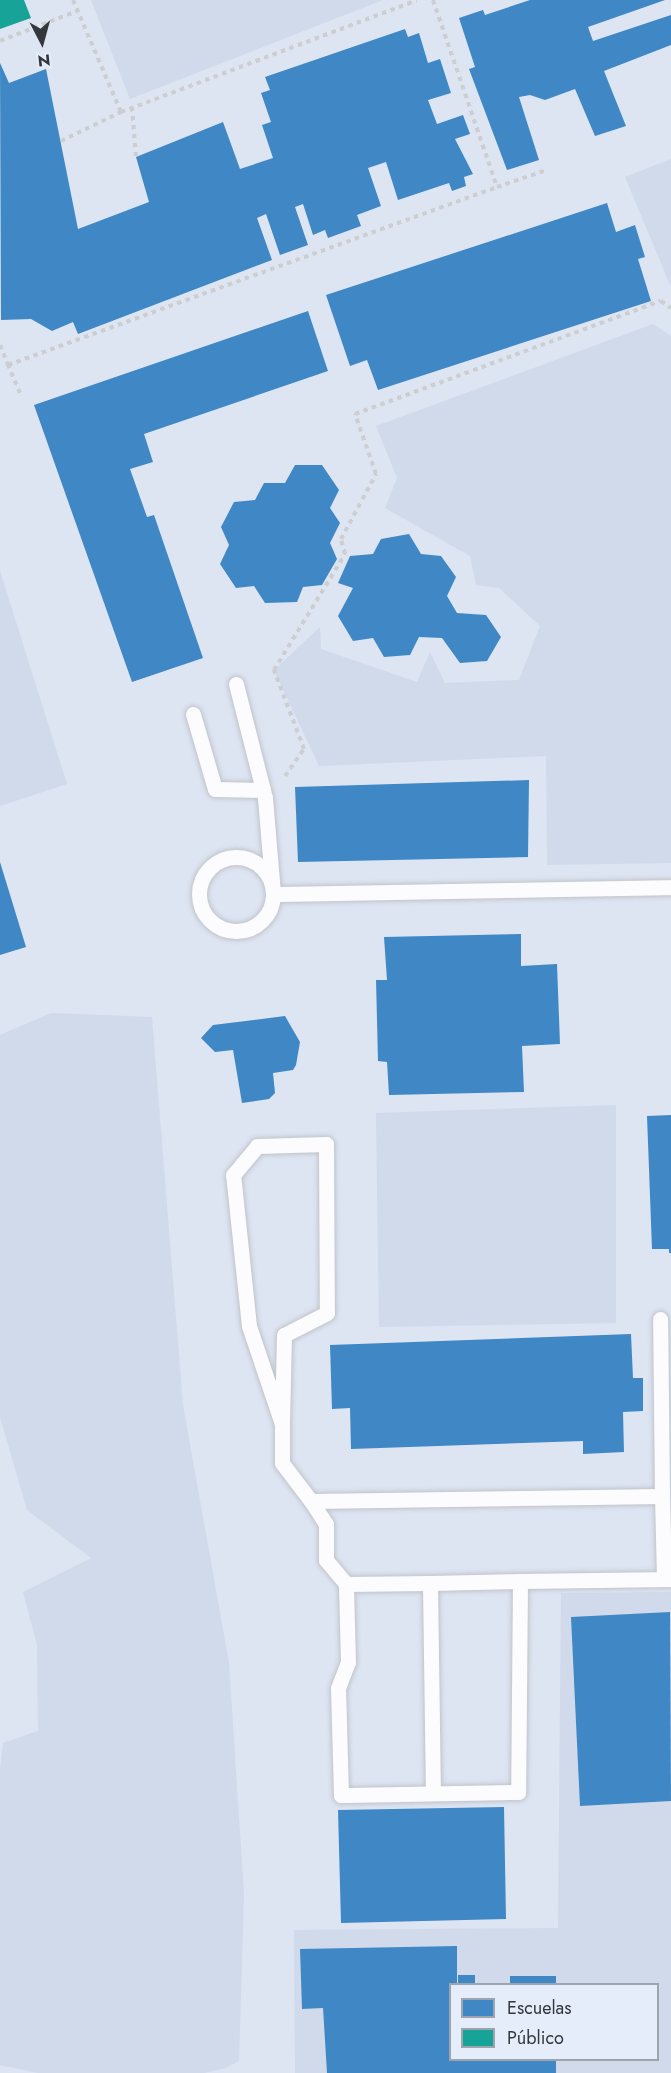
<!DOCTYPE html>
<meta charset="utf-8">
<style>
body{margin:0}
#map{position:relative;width:671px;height:2073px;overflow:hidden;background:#eaeef5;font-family:Jost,sans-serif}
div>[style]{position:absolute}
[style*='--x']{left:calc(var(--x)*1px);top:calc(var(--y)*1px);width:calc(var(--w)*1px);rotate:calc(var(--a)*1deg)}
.built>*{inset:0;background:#dde4f2}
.green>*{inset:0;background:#d0daeb}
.schools>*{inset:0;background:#3f88c5}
.public>*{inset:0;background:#17a398}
.path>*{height:4px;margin-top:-2px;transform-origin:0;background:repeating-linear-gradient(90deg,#ccced0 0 4.5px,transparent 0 9px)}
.roads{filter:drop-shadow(0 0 2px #c0c4c9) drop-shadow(0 0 2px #c0c4c9)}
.service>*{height:15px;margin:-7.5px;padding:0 7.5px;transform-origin:7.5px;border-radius:7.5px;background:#fcfcfe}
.service>.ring{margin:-7.5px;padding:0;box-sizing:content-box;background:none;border:15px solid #fcfcfe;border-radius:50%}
span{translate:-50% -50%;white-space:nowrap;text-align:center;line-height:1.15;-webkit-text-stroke:6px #e5edfa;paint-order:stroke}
.legend{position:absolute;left:449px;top:1983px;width:210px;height:78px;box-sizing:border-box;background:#e5edfa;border:2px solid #9ea4ae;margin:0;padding:8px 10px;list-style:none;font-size:18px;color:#33363b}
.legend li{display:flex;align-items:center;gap:12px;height:30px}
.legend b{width:30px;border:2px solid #9ea4ae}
.north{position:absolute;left:12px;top:12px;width:60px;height:60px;-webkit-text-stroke:4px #e5edfa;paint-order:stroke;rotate:174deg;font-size:16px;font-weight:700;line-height:24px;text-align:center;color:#33363b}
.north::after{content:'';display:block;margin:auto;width:21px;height:27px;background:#33363b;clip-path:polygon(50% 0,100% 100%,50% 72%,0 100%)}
</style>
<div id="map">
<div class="built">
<div style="clip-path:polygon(evenodd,0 0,671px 0,671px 2073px,0 2073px,0 0,450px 1984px,658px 1984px,658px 2060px,450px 2060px,450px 1984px)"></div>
</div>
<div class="green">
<div style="clip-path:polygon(91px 0,383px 0,130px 99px)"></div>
<div style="clip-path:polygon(671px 159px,671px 287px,625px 177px)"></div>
<div style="clip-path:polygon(653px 324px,671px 336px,671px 863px,547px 865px,546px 756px,319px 766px,274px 670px,320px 627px,321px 649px,417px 682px,430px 652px,445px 683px,519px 680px,540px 626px,499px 588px,476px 585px,470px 556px,385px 508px,397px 478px,376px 426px)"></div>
<div style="clip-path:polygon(0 571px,67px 784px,0 806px)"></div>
<div style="clip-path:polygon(51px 1013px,152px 1017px,183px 1405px,229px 1663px,244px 1894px,239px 2061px,226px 2068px,204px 2073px,38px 2073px,0 2065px,0 1769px,3px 1743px,38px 1731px,37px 1645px,23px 1592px,91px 1558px,27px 1510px,0 1417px,0 1035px)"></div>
<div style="clip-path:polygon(616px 1105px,616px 1323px,379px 1327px,376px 1113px)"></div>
<div style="clip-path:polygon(evenodd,671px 1592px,671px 2073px,295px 2073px,294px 1930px,558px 1928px,561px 1593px,671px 1592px,450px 1984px,658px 1984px,658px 2060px,450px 2060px,450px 1984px)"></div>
</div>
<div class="schools">
<div style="clip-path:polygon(530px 0,665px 0,588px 27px,593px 41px,671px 15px,671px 45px,604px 71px,626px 126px,595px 136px,575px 89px,545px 100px,530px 95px,519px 97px,539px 160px,507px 170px,469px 69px,475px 67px,459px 18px,483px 10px,485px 15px)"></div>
<div style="clip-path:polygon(405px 29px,408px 37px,419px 33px,428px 63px,440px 59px,451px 93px,428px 100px,437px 124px,463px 115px,470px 134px,455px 139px,473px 174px,464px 177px,466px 186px,452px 191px,449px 183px,398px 200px,386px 162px,368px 168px,381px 206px,357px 215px,361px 226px,328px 238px,325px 230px,313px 235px,303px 204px,295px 207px,308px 245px,280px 255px,266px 214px,257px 218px,272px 260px,78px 334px,73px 322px,52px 331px,31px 319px,1px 320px,0 63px,9px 83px,46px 69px,78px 229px,149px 202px,136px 157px,223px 122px,240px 169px,273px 158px,262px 125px,271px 122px,261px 93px,270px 90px,265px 77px)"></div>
<div style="clip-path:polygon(607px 203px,616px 232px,635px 225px,645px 257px,638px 259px,651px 301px,378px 390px,367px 360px,350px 366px,326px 295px)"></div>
<div style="clip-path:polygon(308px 311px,328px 371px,144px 434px,153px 462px,130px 469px,147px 517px,154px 515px,203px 658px,132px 682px,34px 405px)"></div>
<div style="clip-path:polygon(295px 465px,322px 465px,339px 490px,330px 508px,340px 523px,330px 543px,337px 559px,322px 585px,303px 587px,297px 602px,265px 603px,254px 586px,236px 588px,220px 564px,229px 545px,221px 527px,234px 502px,255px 500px,264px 483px,285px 483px)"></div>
<div style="clip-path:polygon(409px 534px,421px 554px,441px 556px,456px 577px,447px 596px,457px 613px,486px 615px,501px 637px,487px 661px,460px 663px,442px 638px,419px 637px,410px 655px,384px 657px,373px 638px,353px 641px,338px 616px,353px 588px,338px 583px,350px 556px,373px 554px,381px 539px)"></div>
<div style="clip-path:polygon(529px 780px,528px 857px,298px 862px,295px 787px)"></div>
<div style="clip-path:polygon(0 862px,26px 947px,0 955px)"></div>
<div style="clip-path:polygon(521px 934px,521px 966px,557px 964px,560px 1044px,522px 1046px,524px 1092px,389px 1095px,387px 1062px,378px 1061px,376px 980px,387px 980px,384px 937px)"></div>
<div style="clip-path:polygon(285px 1016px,300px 1042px,296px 1065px,293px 1070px,273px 1073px,275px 1093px,269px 1099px,242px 1103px,233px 1050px,215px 1052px,201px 1038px,213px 1025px)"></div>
<div style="clip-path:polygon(671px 1115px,671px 1253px,669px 1253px,669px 1249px,652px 1249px,647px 1116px)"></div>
<div style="clip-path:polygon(631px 1334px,633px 1378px,643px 1378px,643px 1411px,623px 1412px,624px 1452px,583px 1454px,583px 1441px,351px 1449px,350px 1408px,332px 1409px,330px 1345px)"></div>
<div style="clip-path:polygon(670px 1612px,671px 1801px,580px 1806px,571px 1617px)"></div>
<div style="clip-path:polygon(504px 1807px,506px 1919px,341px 1923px,338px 1810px)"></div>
<div style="clip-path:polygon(457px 1946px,457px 1984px,450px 1984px,450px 2060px,556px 2060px,556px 2073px,327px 2073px,323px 2008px,302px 2009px,300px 1949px)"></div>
<div style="clip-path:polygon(458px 1975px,475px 1975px,475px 1984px,458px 1984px)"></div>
<div style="clip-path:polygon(510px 1976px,556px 1976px,556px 1984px,510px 1984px)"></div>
</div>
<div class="public">
<div style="clip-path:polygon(0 0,24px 0,31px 18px,0 29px)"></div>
</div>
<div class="path">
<div style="--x:73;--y:0;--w:122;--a:66.8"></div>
<div style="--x:121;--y:112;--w:316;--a:-20.7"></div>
<div style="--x:433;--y:0;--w:198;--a:71.1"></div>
<div style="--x:497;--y:187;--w:53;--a:-18.8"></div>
<div style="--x:0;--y:41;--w:83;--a:-21.3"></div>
<div style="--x:132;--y:107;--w:50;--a:85.4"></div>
<div style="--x:61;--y:141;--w:67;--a:-25.8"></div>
<div style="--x:0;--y:345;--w:22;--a:68"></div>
<div style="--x:20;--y:393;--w:30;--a:-113"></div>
<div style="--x:8;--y:365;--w:520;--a:-20"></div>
<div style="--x:285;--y:776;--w:33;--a:-55"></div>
<div style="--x:304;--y:749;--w:85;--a:-110.8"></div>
<div style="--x:274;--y:670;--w:136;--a:-58.5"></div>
<div style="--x:345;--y:554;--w:16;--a:-105"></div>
<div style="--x:341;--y:539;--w:74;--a:-61.7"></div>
<div style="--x:376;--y:474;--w:64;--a:-109.3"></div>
<div style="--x:355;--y:414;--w:326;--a:-20.3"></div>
<div style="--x:661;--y:301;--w:12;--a:35"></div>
</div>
<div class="roads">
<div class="service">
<div style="--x:236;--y:684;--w:118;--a:75.7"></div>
<div style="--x:265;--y:798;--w:96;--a:85.2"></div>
<div style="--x:273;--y:894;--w:398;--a:-1"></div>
<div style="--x:193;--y:714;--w:78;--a:73.7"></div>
<div style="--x:215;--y:789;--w:48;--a:1.2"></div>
<div class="ring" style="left:199px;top:857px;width:59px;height:59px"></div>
<div style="--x:282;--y:1424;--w:103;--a:-108.6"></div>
<div style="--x:249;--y:1326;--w:152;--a:-96"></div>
<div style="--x:233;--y:1175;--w:38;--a:-50"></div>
<div style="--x:257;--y:1146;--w:69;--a:-1.7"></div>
<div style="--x:326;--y:1144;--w:169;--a:89.7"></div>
<div style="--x:327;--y:1313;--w:48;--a:152.9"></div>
<div style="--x:284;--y:1335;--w:89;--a:91.3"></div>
<div style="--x:282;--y:1424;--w:39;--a:90"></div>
<div style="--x:282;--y:1463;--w:48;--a:52.7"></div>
<div style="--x:311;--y:1501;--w:351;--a:-0.8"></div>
<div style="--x:662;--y:1496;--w:177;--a:-90.6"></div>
<div style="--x:662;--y:1496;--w:83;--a:88.6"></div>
<div style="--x:311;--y:1501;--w:27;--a:57"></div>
<div style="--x:326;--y:1524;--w:36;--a:90"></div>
<div style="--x:326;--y:1560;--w:31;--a:50"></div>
<div style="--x:520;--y:1581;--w:211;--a:90.5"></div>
<div style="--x:518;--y:1792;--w:177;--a:179"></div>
<div style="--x:341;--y:1795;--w:107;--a:-91.6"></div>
<div style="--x:338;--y:1688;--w:28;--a:-69"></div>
<div style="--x:348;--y:1662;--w:78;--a:-91.5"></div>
<div style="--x:346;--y:1584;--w:84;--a:-0.7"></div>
<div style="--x:430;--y:1583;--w:90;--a:-1.3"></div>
<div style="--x:520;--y:1581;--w:151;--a:-0.8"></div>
<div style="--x:430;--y:1583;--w:210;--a:89.2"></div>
</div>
</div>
<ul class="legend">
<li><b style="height:16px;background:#3f88c5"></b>Escuelas</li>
<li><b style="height:16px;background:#17a398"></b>Público</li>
</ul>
<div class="north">N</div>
</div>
